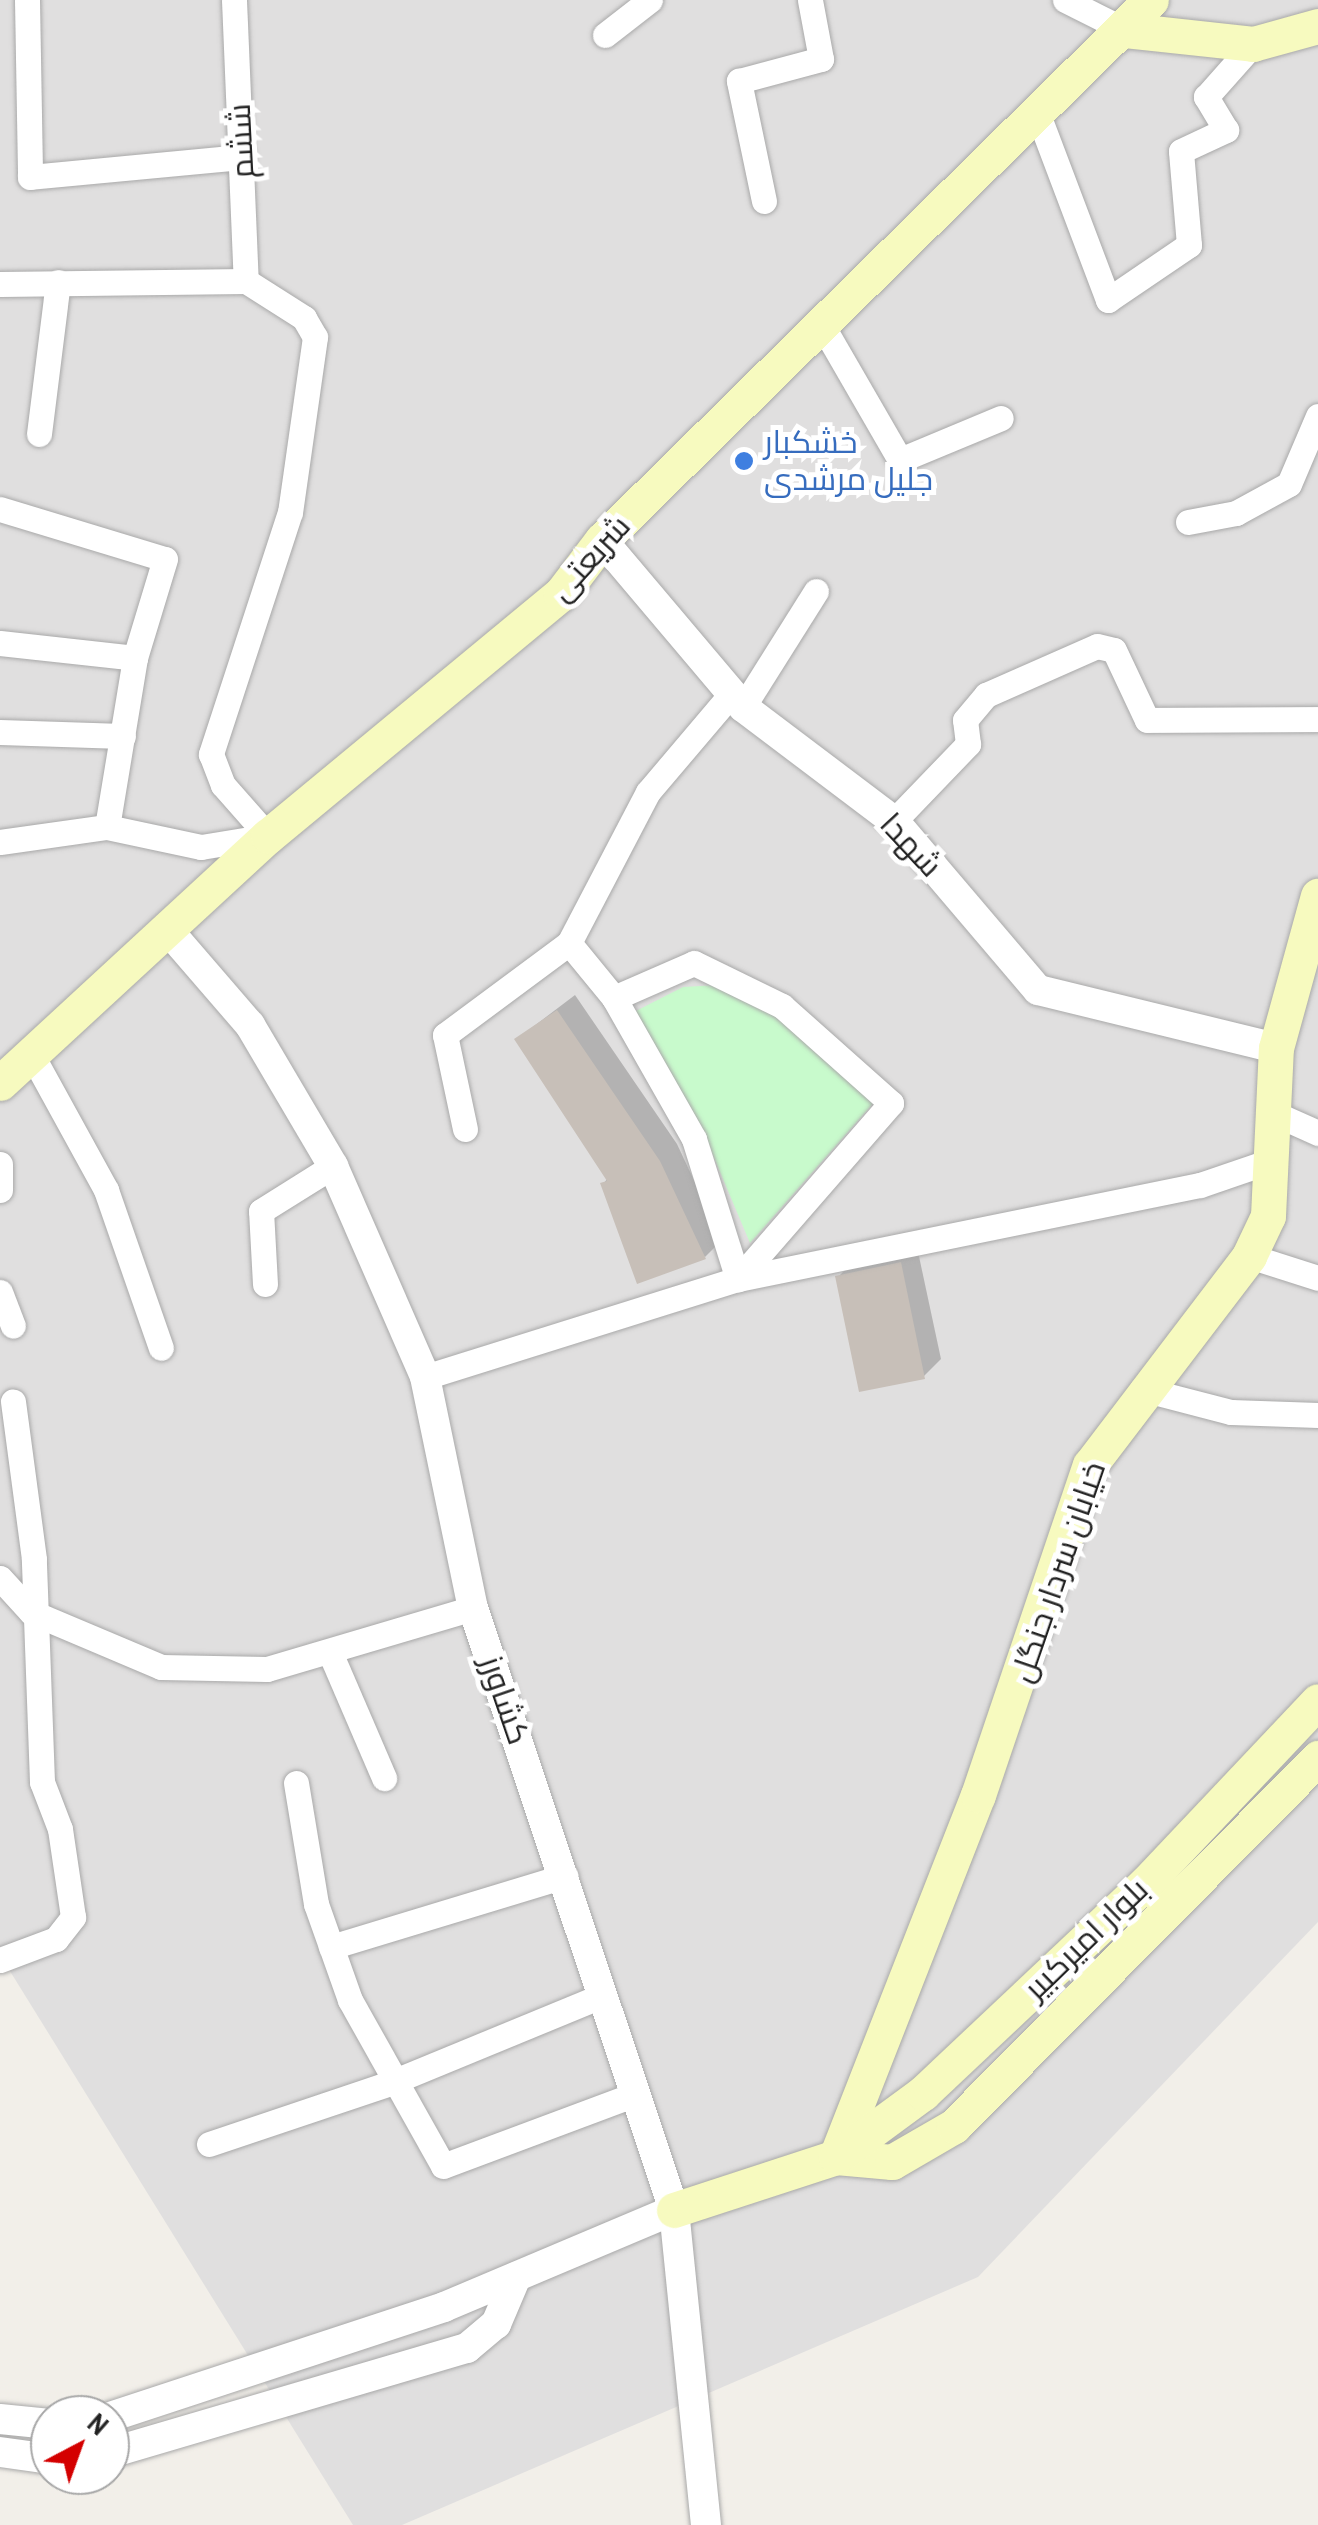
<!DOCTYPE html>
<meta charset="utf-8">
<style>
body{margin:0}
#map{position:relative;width:1318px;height:2525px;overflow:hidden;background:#f2efe9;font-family:"Archivo Narrow",Cairo,sans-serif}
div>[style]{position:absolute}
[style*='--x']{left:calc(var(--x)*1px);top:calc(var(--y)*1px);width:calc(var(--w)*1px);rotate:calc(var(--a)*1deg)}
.residential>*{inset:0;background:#e0dfdf}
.park>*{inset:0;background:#c8facc}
.shadow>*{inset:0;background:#0003}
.building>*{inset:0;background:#c7bfb8}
.roads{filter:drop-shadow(0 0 2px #a9a9a9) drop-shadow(0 0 2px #a9a9a9)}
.minor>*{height:25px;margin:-12.5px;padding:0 12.5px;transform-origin:12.5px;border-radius:12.5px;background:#fff}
.tertiary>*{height:30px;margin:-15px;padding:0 15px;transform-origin:15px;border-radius:15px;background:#fff}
.secondary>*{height:35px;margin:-17.5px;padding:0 17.5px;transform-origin:17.5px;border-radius:17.5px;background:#f7fabf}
.dots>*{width:28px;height:28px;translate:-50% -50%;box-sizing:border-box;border:5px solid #fff;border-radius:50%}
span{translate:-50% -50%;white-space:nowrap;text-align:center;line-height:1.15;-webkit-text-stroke:10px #fff;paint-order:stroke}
.street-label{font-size:32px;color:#222}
.shop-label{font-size:32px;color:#366cbe}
.left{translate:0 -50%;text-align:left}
.north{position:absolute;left:30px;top:2395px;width:100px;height:100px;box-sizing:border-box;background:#fff;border:2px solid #a7a7a7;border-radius:50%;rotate:41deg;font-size:28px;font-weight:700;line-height:40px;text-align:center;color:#222}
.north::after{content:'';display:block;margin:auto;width:35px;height:45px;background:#d40000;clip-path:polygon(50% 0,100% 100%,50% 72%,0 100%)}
</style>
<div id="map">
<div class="residential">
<div style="clip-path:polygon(0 0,1318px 0,1318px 1922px,978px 2277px,402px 2525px,353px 2525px,0 1955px)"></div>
</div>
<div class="park">
<div style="clip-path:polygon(718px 985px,759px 1001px,877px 1099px,750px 1243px,701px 1127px,628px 1015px,683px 987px)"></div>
</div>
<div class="shadow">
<div style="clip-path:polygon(575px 995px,677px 1144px,722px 1240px,705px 1257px,603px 1184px,608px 1178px,517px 1039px)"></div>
<div style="clip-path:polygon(917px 1247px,941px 1359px,924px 1376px,838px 1277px,855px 1260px)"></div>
</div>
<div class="building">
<div style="clip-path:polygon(557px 1010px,660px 1161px,706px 1259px,637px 1284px,600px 1183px,607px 1181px,514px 1039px)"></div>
<div style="clip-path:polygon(901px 1262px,925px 1379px,859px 1392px,835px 1276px)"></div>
</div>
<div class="roads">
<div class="minor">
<div style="--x:27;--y:0;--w:177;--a:89"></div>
<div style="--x:30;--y:177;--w:213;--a:-5.4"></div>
<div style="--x:234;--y:0;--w:281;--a:87.6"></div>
<div style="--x:1065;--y:0;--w:67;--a:26.6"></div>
<div style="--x:605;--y:35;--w:57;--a:-37.9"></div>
<div style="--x:1037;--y:112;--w:201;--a:69.3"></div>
<div style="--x:1108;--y:300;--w:98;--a:-34.2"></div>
<div style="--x:1189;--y:245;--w:94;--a:-94.9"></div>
<div style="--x:1181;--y:151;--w:50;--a:-25"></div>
<div style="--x:1226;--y:130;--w:39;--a:-121"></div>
<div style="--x:1206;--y:97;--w:71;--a:-48.4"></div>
<div style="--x:764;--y:201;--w:123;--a:-101.8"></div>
<div style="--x:739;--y:81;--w:85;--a:-15"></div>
<div style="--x:821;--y:59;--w:60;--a:-100.6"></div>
<div style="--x:0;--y:284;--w:246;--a:-0.7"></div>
<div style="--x:246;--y:281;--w:69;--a:32.5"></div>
<div style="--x:304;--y:318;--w:22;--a:60"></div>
<div style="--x:315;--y:337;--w:177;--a:98.1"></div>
<div style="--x:290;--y:512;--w:255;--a:108.1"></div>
<div style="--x:211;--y:754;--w:33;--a:69"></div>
<div style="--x:223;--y:785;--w:68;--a:48.6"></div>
<div style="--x:822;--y:325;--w:156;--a:60"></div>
<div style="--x:900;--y:460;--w:109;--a:-22.6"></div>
<div style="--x:39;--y:434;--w:153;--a:-82.9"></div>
<div style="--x:0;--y:509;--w:172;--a:16.9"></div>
<div style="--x:165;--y:559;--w:103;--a:106.9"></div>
<div style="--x:135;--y:658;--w:171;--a:99.4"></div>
<div style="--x:1188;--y:522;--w:49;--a:-10.6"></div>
<div style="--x:1236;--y:513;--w:60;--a:-28.7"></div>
<div style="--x:1289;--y:484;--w:74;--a:-66.9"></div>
<div style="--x:0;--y:643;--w:136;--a:6.3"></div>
<div style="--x:743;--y:707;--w:137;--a:-57.8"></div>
<div style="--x:0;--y:732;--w:123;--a:1.9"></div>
<div style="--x:894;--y:821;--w:107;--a:-46.1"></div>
<div style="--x:968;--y:744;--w:24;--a:-97"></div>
<div style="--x:965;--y:720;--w:33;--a:-50"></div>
<div style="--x:986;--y:695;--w:121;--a:-23.8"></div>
<div style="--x:1097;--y:646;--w:17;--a:13"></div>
<div style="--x:1114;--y:650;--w:77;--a:64.8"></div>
<div style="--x:1147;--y:720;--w:171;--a:-0.3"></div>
<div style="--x:0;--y:842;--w:108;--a:-8"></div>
<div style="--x:107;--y:827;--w:96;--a:12"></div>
<div style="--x:201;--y:847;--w:68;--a:-9.3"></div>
<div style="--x:569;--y:943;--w:71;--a:50.7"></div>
<div style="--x:614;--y:998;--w:162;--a:60.4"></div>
<div style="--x:694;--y:1139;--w:147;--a:72.6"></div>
<div style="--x:614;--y:998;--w:87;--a:-23.6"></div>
<div style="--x:694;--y:963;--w:98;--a:26"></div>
<div style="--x:782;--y:1006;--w:146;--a:41.7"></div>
<div style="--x:891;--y:1103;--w:233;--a:131"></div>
<div style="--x:33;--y:1057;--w:152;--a:61.2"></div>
<div style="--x:106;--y:1190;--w:167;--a:70.8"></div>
<div style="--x:1280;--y:1116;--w:42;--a:24.1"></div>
<div style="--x:465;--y:1129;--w:96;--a:-102"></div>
<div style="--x:445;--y:1035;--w:154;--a:-36.6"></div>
<div style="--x:569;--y:943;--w:170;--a:-62.4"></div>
<div style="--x:648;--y:792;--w:128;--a:-49.7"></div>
<div style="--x:0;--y:1164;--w:26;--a:90"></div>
<div style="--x:1249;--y:1256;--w:72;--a:17.7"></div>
<div style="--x:265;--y:1284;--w:73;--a:-93.1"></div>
<div style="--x:261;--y:1211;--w:85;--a:-32"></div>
<div style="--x:0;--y:1292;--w:36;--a:69"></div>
<div style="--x:425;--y:1377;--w:328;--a:-17.4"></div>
<div style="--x:738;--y:1279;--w:471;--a:-11.5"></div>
<div style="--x:1200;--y:1185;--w:77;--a:-18.9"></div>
<div style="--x:1142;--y:1389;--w:92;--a:14.5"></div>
<div style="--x:1231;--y:1412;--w:87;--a:2"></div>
<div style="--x:0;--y:1578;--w:46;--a:47.6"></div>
<div style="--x:31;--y:1612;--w:141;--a:22.9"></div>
<div style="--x:161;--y:1667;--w:106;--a:1.1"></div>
<div style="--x:267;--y:1669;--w:215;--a:-16.5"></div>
<div style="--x:332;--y:1657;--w:132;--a:66.7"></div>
<div style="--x:296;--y:1783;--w:123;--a:80.6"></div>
<div style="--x:316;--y:1904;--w:102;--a:70.5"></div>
<div style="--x:350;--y:2000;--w:190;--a:60.7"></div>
<div style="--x:443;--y:2166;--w:206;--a:-20.5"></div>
<div style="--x:331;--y:1947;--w:245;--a:-16.9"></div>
<div style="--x:0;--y:1960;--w:60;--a:-20.6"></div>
<div style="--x:56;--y:1939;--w:28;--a:-52"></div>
<div style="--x:73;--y:1917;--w:89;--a:-98.4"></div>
<div style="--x:60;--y:1829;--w:50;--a:-111"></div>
<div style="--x:42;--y:1782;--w:223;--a:-92.1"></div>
<div style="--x:34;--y:1559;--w:159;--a:-97.6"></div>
<div style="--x:209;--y:2144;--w:191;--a:-18.6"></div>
<div style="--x:390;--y:2083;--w:231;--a:-22.4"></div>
</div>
<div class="tertiary">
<div style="--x:602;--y:540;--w:219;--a:49.8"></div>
<div style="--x:743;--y:707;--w:189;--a:37.1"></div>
<div style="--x:894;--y:821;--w:222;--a:49.6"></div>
<div style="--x:1038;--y:990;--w:245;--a:13.7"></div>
<div style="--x:167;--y:929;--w:127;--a:49.2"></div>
<div style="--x:250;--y:1025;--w:164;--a:59.5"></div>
<div style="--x:333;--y:1166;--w:230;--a:66.4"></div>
<div style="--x:425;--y:1377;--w:236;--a:78.3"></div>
<div style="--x:473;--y:1608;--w:635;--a:71.54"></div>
<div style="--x:674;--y:2210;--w:317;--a:84.2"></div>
<div style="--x:110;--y:2417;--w:352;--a:-18.2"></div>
<div style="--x:444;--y:2307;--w:250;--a:-22.9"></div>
<div style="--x:0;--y:2419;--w:50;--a:5.7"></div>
<div style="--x:0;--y:2452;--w:50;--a:8"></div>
<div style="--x:110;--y:2453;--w:372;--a:-16.4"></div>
<div style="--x:467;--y:2348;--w:38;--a:-40"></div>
<div style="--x:496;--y:2324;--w:51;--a:-66.9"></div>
</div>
<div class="secondary">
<div style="--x:1125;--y:30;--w:129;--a:6.2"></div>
<div style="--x:1253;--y:44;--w:67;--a:-15.5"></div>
<div style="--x:0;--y:1083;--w:364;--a:-42.7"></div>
<div style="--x:268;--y:836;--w:380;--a:-39.6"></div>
<div style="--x:561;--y:594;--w:68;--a:-52.8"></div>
<div style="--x:602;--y:540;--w:770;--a:-44.53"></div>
<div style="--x:836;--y:2157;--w:389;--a:-68.6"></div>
<div style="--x:978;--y:1795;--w:348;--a:-71.3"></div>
<div style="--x:1090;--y:1465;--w:263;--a:-52.7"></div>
<div style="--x:1249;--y:1256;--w:44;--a:-64.6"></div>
<div style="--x:1268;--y:1216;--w:168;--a:-87.3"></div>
<div style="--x:1276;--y:1048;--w:158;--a:-74.6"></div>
<div style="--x:836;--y:2157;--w:56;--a:5.1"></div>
<div style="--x:892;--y:2162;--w:72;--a:-30.1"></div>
<div style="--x:954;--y:2126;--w:518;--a:-45.31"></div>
<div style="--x:674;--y:2210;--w:170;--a:-18.1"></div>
<div style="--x:836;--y:2157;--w:108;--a:-36.3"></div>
<div style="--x:923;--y:2093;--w:306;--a:-43.3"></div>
<div style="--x:1146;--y:1883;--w:250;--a:-46.6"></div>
</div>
</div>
<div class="dots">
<div style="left:744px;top:461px;background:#3f7fe0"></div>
</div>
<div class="street-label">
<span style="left:241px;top:141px;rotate:-93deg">ششم</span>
<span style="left:590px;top:558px;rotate:-48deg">شریعتی</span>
<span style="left:911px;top:845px;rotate:47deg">شهدا</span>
<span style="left:1058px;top:1572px;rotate:-71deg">خیابان سردار جنگل</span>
<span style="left:505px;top:1700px;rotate:71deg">کشاورز</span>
<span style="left:1086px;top:1939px;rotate:-44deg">بلوار امیرکبیر</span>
</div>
<div class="shop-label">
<span class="left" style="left:764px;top:461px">خشکبار<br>جلیل مرشدی</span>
</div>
<div class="north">N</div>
</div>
